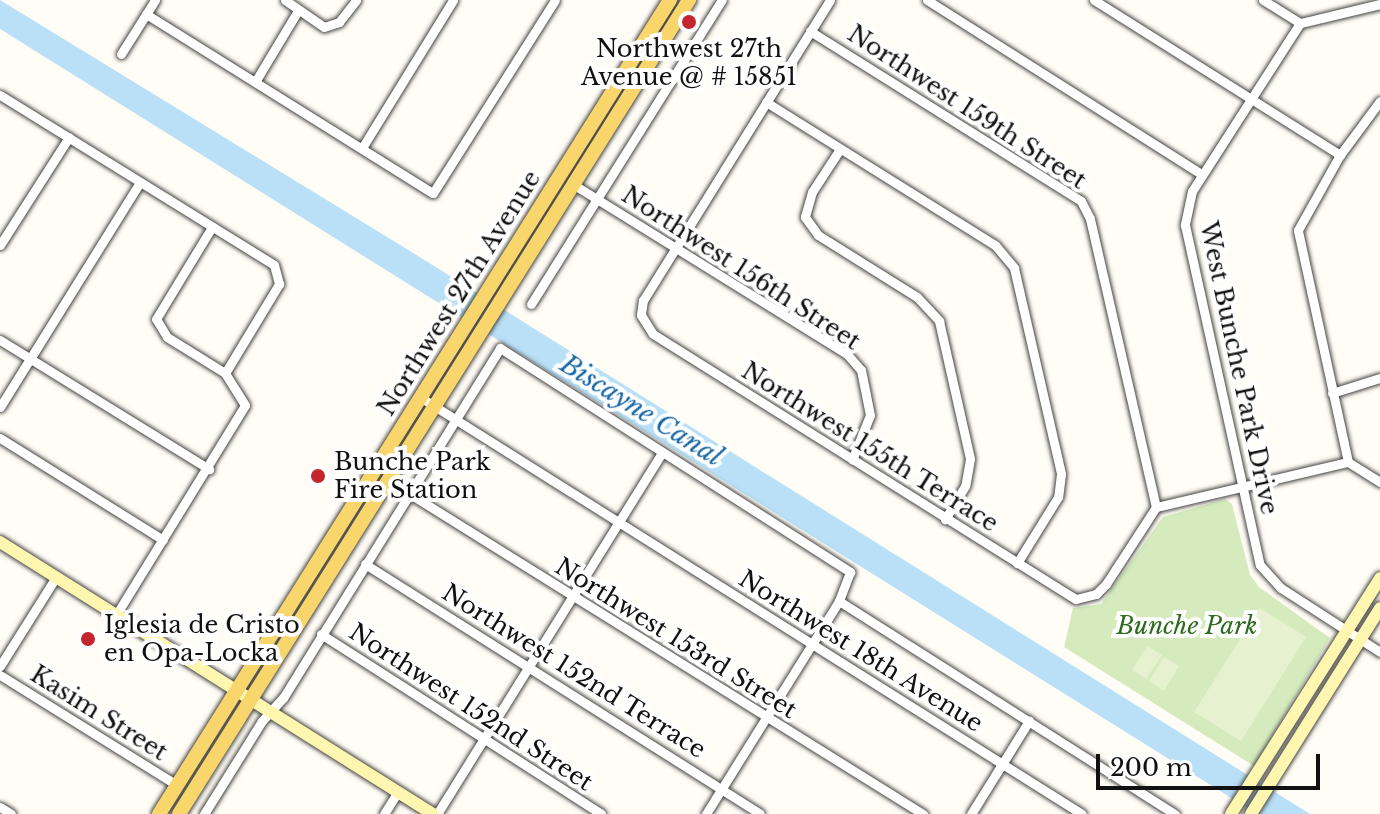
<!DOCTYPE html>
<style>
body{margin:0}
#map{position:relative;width:1380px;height:814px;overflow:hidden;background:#fffdf5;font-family:"Libre Baskerville",serif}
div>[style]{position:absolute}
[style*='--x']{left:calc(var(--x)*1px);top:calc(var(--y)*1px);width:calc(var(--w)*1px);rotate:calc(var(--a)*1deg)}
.green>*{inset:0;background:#d5ebbd}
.pitch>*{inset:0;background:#e6f2cf}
.water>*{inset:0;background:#b9e0f7}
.roads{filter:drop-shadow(0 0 2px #444) drop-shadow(0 0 2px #444)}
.street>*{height:9px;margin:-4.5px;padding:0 4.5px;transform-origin:4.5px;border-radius:4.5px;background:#fff}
.secondary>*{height:12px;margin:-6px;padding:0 6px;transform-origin:6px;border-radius:6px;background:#fff6b0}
.primary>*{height:14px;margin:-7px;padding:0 7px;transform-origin:7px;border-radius:7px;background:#f9d66b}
.dots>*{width:22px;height:22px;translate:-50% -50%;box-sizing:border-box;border:4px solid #fff;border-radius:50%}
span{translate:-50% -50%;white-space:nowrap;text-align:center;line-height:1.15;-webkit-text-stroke:8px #fff;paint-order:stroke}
.poi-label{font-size:24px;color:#111}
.left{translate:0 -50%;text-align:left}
.street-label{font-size:24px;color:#111}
.park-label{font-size:24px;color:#2f6b1f;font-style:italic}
.water-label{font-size:26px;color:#1768a6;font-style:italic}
.scale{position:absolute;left:1096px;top:754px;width:224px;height:36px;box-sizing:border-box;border:4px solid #111;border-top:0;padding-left:10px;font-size:24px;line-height:28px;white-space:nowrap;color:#111;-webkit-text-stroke:6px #fff;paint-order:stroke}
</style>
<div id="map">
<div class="green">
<div style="clip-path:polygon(1225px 499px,1232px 504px,1250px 575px,1259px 587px,1330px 638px,1254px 766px,1064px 647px,1073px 608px,1101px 604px,1163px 517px)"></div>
</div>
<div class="pitch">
<div style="clip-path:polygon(1260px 608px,1306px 637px,1241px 741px,1194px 712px)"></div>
<div style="clip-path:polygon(1147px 646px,1162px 655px,1146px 679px,1132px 670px)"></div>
<div style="clip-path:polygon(1164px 657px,1179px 666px,1164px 691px,1149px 681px)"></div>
</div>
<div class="water">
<div style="clip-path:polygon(0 0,410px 251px,1310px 814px,1257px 814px,0 29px)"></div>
</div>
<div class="roads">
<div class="street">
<div style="--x:285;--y:0;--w:47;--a:34.7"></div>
<div style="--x:324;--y:27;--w:16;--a:-18"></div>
<div style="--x:339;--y:22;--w:28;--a:-52"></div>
<div style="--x:830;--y:0;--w:354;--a:121.9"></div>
<div style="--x:643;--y:300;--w:15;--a:98"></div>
<div style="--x:641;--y:315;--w:22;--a:58"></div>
<div style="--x:653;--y:334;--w:499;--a:32.1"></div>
<div style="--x:1076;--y:599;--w:21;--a:-14"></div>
<div style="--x:1096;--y:594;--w:14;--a:-45"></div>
<div style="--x:1106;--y:584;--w:92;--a:-57"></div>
<div style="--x:1156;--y:507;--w:197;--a:-13.2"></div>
<div style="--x:927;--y:0;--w:325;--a:32.4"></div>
<div style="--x:1094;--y:0;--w:291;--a:32.2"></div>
<div style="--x:1263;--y:0;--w:44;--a:31.9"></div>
<div style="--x:1380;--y:4;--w:82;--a:166.6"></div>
<div style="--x:1300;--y:23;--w:200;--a:122.7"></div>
<div style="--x:1192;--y:191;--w:35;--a:102"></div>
<div style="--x:1185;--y:225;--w:348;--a:77.6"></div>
<div style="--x:1260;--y:565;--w:31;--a:48"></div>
<div style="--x:1281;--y:588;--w:118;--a:32.9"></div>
<div style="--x:146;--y:14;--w:338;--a:32"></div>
<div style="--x:433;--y:193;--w:228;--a:-57.7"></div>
<div style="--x:810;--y:31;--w:320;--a:32.1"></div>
<div style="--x:1081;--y:201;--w:20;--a:63"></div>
<div style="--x:1090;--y:219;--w:295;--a:77.1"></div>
<div style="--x:121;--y:54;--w:64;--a:-57.8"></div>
<div style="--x:255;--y:82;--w:82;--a:-59"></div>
<div style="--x:0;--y:95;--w:322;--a:31.8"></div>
<div style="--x:274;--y:265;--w:20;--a:75"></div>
<div style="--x:279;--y:284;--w:104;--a:121.2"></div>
<div style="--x:766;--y:102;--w:270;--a:32"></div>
<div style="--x:995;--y:245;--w:30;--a:50"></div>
<div style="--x:1014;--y:268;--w:211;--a:77.1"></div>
<div style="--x:1061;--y:474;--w:23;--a:97"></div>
<div style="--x:1058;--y:497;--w:78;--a:121.8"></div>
<div style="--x:362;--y:148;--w:174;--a:-58.4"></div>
<div style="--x:840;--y:149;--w:51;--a:123.1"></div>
<div style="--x:812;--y:192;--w:26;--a:106"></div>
<div style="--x:805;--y:217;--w:22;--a:54"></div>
<div style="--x:818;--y:235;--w:117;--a:32.1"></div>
<div style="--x:917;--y:297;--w:33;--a:47"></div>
<div style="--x:939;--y:321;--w:141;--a:77.3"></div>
<div style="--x:970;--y:459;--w:27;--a:100"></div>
<div style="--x:965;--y:486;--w:39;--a:121"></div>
<div style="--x:571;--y:183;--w:325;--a:31.8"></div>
<div style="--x:847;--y:354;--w:21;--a:49"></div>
<div style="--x:861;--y:370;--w:46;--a:78.7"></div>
<div style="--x:870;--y:415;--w:48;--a:111.8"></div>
<div style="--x:0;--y:245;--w:128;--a:-57.4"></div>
<div style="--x:531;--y:304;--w:359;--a:-57.9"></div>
<div style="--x:0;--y:340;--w:246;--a:31.7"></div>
<div style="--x:1332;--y:393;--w:50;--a:-17.4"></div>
<div style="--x:420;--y:397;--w:782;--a:32.21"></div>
<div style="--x:0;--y:407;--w:265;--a:-58.1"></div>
<div style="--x:0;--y:438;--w:192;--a:32"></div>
<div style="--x:1348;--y:462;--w:237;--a:-102.2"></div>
<div style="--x:1298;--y:230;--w:86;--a:-60.8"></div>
<div style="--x:1340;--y:155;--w:67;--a:-53.5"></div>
<div style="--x:1348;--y:462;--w:38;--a:32"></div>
<div style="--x:410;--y:494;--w:605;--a:31.96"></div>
<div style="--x:365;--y:564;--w:467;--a:32.3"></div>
<div style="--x:839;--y:601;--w:398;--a:32.4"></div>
<div style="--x:116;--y:615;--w:246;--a:-58.4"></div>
<div style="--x:245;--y:405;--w:38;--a:-122"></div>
<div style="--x:225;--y:373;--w:68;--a:-148.2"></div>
<div style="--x:167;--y:337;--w:21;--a:-121"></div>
<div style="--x:156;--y:319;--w:108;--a:-58.7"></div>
<div style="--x:321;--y:634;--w:333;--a:32.7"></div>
<div style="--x:0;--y:666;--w:105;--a:-57.8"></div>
<div style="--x:0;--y:675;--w:208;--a:31.9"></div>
<div style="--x:0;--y:807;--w:13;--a:32"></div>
<div style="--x:204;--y:814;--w:110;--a:-58.1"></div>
<div style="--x:262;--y:721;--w:31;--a:-48"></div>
<div style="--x:283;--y:698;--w:412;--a:-58.2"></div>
<div style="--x:500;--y:348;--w:416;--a:32.6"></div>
<div style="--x:850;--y:572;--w:31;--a:111"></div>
<div style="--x:839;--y:601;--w:251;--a:122"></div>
<div style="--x:384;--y:814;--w:26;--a:-58"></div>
<div style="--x:437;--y:814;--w:426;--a:-58.1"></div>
<div style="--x:971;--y:814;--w:110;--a:-58.1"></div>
</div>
<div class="secondary">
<div style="--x:0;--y:542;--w:511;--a:32.14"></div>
<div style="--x:1231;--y:814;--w:279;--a:-57.7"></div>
<div style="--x:1251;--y:814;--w:243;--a:-57.9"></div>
</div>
<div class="primary">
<div style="--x:159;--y:814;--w:961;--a:-57.88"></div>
<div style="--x:179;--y:814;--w:961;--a:-57.93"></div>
</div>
</div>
<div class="dots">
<div style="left:689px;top:22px;background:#c4262e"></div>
<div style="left:318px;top:476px;background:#c4262e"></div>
<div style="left:88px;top:639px;background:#c4262e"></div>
</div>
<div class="poi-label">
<span style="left:689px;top:63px">Northwest 27th<br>Avenue @ # 15851</span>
<span class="left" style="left:334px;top:476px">Bunche Park<br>Fire Station</span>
<span class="left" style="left:104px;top:639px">Iglesia de Cristo<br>en Opa-Locka</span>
</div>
<div class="street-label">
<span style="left:967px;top:107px;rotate:33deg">Northwest 159th Street</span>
<span style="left:741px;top:268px;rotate:33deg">Northwest 156th Street</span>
<span style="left:459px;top:293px;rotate:-58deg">Northwest 27th Avenue</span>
<span style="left:1239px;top:368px;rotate:78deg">West Bunche Park Drive</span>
<span style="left:870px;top:447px;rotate:32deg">Northwest 155th Terrace</span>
<span style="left:676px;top:638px;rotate:32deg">Northwest 153rd Street</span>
<span style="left:861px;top:651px;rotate:32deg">Northwest 18th Avenue</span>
<span style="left:574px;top:671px;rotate:32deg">Northwest 152nd Terrace</span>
<span style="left:471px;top:707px;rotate:33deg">Northwest 152nd Street</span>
<span style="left:99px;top:713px;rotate:32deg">Kasim Street</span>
</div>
<div class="park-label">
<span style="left:1187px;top:626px">Bunche Park</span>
</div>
<div class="water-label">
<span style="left:641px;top:411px;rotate:32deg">Biscayne Canal</span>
</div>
<div class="scale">200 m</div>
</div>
